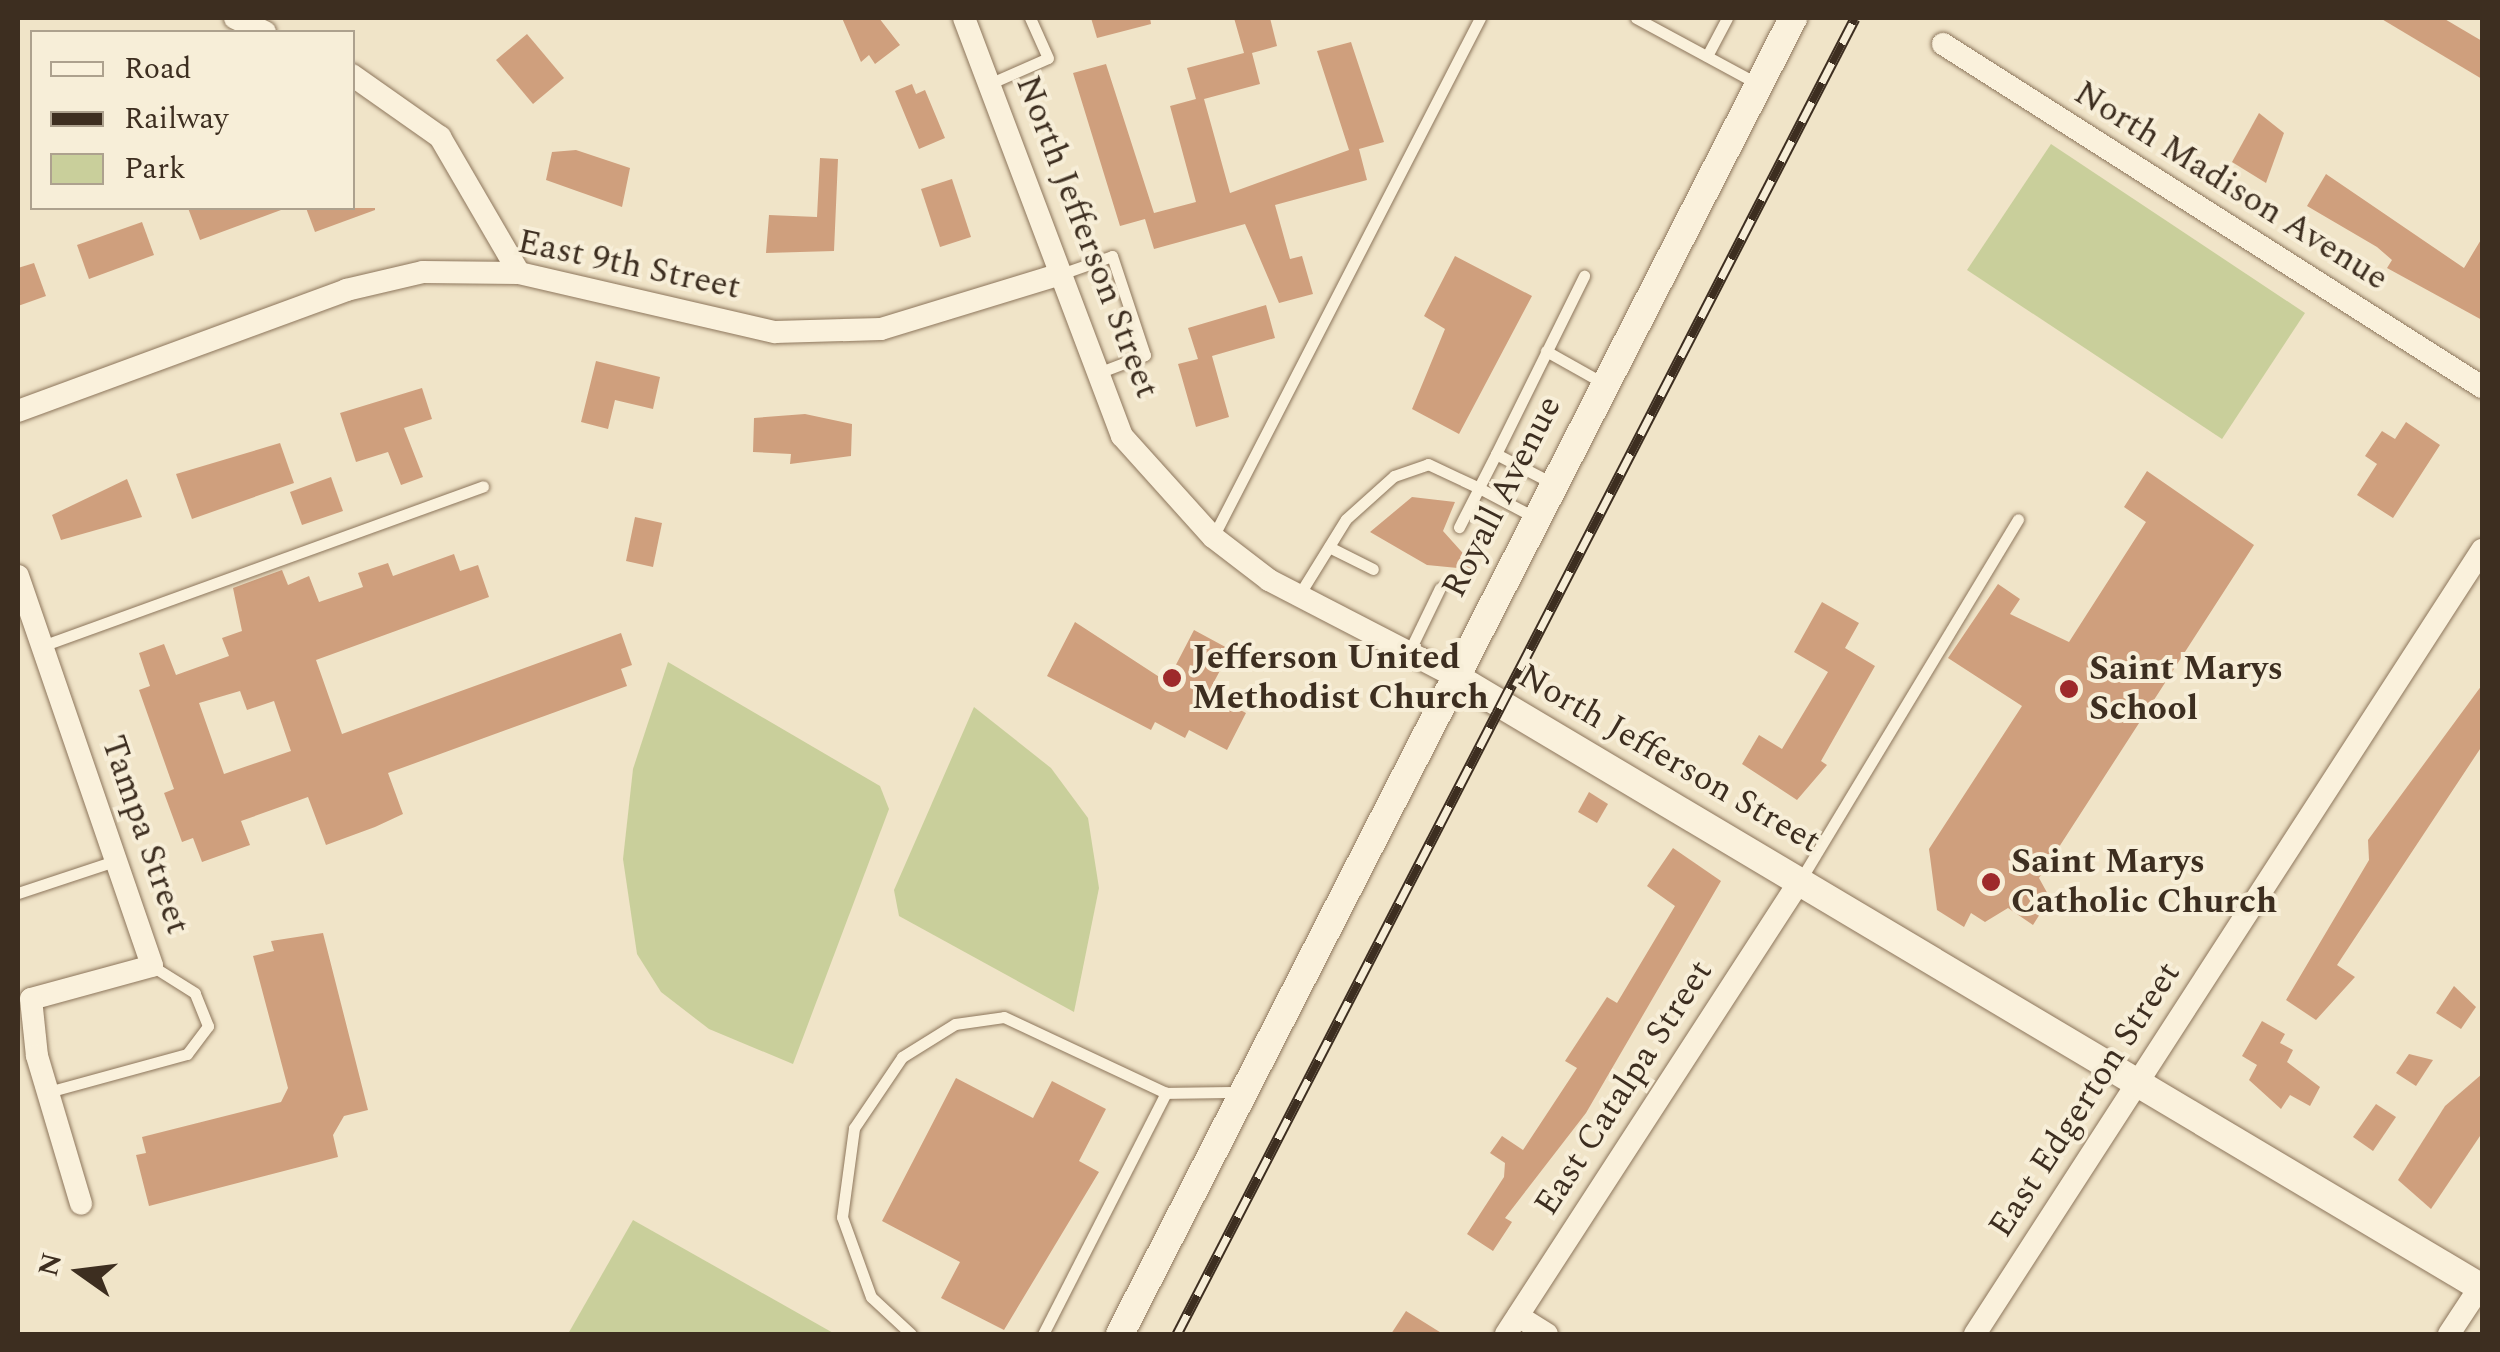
<!DOCTYPE html>
<style>
body{margin:0}
#map{position:relative;width:2500px;height:1352px;overflow:hidden;background:#f0e4c8;font-family:Spectral,serif}
div>[style]{position:absolute}
[style*='--x']{left:calc(var(--x)*1px);top:calc(var(--y)*1px);width:calc(var(--w)*1px);rotate:calc(var(--a)*1deg)}
.green>*{inset:0;background:#c9cf9b}
.building>*{inset:0;background:#cf9f7d}
.roads{filter:drop-shadow(0 0 2px #8d765c) drop-shadow(0 0 2px #8d765c)}
.service>*{height:11px;margin:-5.5px;padding:0 5.5px;transform-origin:5.5px;border-radius:5.5px;background:#faf1dc}
.minor>*{height:22px;margin:-11px;padding:0 11px;transform-origin:11px;border-radius:11px;background:#faf1dc}
.tertiary>*{height:28px;margin:-14px;padding:0 14px;transform-origin:14px;border-radius:14px;background:#faf1dc}
.rail>*{height:11px;margin-top:-5.5px;transform-origin:0;background:repeating-linear-gradient(90deg,#f7eed8 0 22px,#3d2e20 0 44px);box-sizing:border-box;border-block:2px solid #3d2e20}
.dots>*{width:28px;height:28px;translate:-50% -50%;box-sizing:border-box;border:5px solid #f7eed8;border-radius:50%}
span{translate:-50% -50%;white-space:nowrap;text-align:center;line-height:1.15;-webkit-text-stroke:8px #f7eed8;paint-order:stroke}
.street-label{font-size:35px;color:#3d2e20}
.poi-label{font-size:35px;color:#3d2e20;font-weight:700}
.left{translate:0 -50%;text-align:left}
.frame{position:absolute;inset:0;border:20px solid #3d2e20;pointer-events:none}
.legend{position:absolute;left:30px;top:30px;width:325px;height:180px;box-sizing:border-box;background:#f7eed8;border:2px solid #ada18e;margin:0;padding:12px 18px;list-style:none;font-size:30px;color:#3d2e20}
.legend li{display:flex;align-items:center;gap:20px;height:50px}
.legend b{width:50px;border:2px solid #ada18e}
.north{position:absolute;left:30px;top:1222px;width:100px;height:100px;-webkit-text-stroke:8px #f7eed8;paint-order:stroke;rotate:284deg;font-size:28px;font-weight:700;line-height:40px;text-align:center;color:#3d2e20}
.north::after{content:'';display:block;margin:auto;width:35px;height:45px;background:#3d2e20;clip-path:polygon(50% 0,100% 100%,50% 72%,0 100%)}
</style>
<div id="map">
<div class="green">
<div style="clip-path:polygon(2051px 144px,2305px 313px,2222px 439px,1967px 270px)"></div>
<div style="clip-path:polygon(668px 662px,880px 786px,889px 809px,793px 1064px,709px 1029px,661px 992px,637px 954px,623px 859px,633px 769px)"></div>
<div style="clip-path:polygon(974px 707px,1051px 768px,1088px 818px,1099px 888px,1074px 1012px,899px 916px,894px 890px)"></div>
<div style="clip-path:polygon(633px 1220px,835px 1334px,568px 1334px)"></div>
</div>
<div class="building">
<div style="clip-path:polygon(842px 18px,879px 18px,900px 45px,875px 64px,869px 55px,861px 62px)"></div>
<div style="clip-path:polygon(1091px 18px,1150px 18px,1151px 24px,1097px 38px)"></div>
<div style="clip-path:polygon(1234px 18px,1270px 18px,1277px 46px,1252px 53px,1260px 84px,1204px 99px,1230px 193px,1349px 150px,1317px 51px,1351px 42px,1384px 142px,1359px 149px,1367px 180px,1275px 205px,1290px 259px,1302px 256px,1313px 294px,1279px 303px,1245px 224px,1154px 249px,1145px 219px,1120px 226px,1073px 73px,1106px 64px,1154px 213px,1196px 202px,1170px 106px,1196px 99px,1187px 68px,1244px 53px)"></div>
<div style="clip-path:polygon(2380px 18px,2443px 18px,2482px 41px,2482px 79px)"></div>
<div style="clip-path:polygon(527px 34px,564px 78px,533px 104px,496px 60px)"></div>
<div style="clip-path:polygon(912px 84px,916px 94px,925px 90px,945px 138px,919px 149px,895px 91px)"></div>
<div style="clip-path:polygon(2259px 113px,2284px 133px,2266px 183px,2232px 162px)"></div>
<div style="clip-path:polygon(576px 150px,630px 168px,622px 207px,546px 180px,552px 152px)"></div>
<div style="clip-path:polygon(820px 158px,838px 159px,834px 251px,766px 253px,769px 215px,817px 217px)"></div>
<div style="clip-path:polygon(2326px 174px,2464px 268px,2482px 238px,2482px 320px,2387px 268px,2392px 260px,2377px 247px,2307px 206px)"></div>
<div style="clip-path:polygon(952px 179px,971px 237px,940px 247px,921px 189px)"></div>
<div style="clip-path:polygon(188px 208px,280px 208px,281px 210px,200px 240px)"></div>
<div style="clip-path:polygon(306px 208px,375px 208px,375px 210px,315px 232px)"></div>
<div style="clip-path:polygon(142px 222px,154px 255px,89px 279px,77px 245px)"></div>
<div style="clip-path:polygon(1455px 256px,1532px 296px,1459px 434px,1412px 409px,1445px 329px,1424px 316px)"></div>
<div style="clip-path:polygon(34px 263px,46px 296px,18px 306px,18px 268px)"></div>
<div style="clip-path:polygon(1266px 305px,1275px 338px,1212px 356px,1229px 417px,1196px 427px,1178px 364px,1198px 359px,1188px 328px)"></div>
<div style="clip-path:polygon(596px 361px,660px 377px,653px 409px,615px 400px,608px 429px,581px 422px)"></div>
<div style="clip-path:polygon(422px 388px,432px 419px,404px 428px,423px 477px,401px 485px,388px 452px,356px 462px,340px 413px)"></div>
<div style="clip-path:polygon(805px 414px,852px 424px,851px 456px,790px 464px,791px 454px,753px 452px,754px 418px)"></div>
<div style="clip-path:polygon(2406px 422px,2440px 445px,2393px 518px,2357px 495px,2377px 464px,2365px 456px,2382px 431px,2395px 439px)"></div>
<div style="clip-path:polygon(280px 443px,294px 483px,192px 519px,176px 474px)"></div>
<div style="clip-path:polygon(2147px 471px,2254px 545px,2039px 878px,2050px 898px,2033px 925px,2008px 908px,1985px 922px,1971px 913px,1964px 927px,1937px 910px,1929px 849px,2022px 706px,1948px 658px,1998px 584px,2020px 599px,2010px 614px,2069px 642px,2146px 522px,2124px 507px)"></div>
<div style="clip-path:polygon(331px 477px,343px 511px,302px 525px,290px 492px)"></div>
<div style="clip-path:polygon(127px 479px,142px 517px,61px 540px,52px 515px)"></div>
<div style="clip-path:polygon(1412px 497px,1455px 502px,1443px 531px,1478px 570px,1427px 565px,1370px 532px)"></div>
<div style="clip-path:polygon(635px 517px,662px 523px,653px 567px,626px 561px)"></div>
<div style="clip-path:polygon(evenodd,454px 554px,460px 571px,478px 565px,489px 597px,316px 660px,342px 734px,621px 633px,632px 665px,621px 669px,627px 686px,388px 773px,403px 814px,375px 827px,326px 845px,308px 797px,241px 821px,250px 845px,202px 862px,193px 838px,182px 842px,164px 793px,174px 789px,139px 690px,150px 686px,139px 653px,164px 644px,176px 675px,229px 656px,222px 638px,242px 631px,233px 588px,282px 570px,288px 585px,309px 576px,319px 602px,363px 587px,358px 573px,388px 563px,393px 576px,454px 554px,240px 691px,247px 710px,274px 701px,291px 751px,224px 774px,199px 703px,240px 691px)"></div>
<div style="clip-path:polygon(1822px 602px,1859px 623px,1845px 648px,1875px 666px,1821px 761px,1827px 765px,1797px 800px,1742px 764px,1759px 735px,1782px 749px,1828px 672px,1794px 652px)"></div>
<div style="clip-path:polygon(1075px 622px,1167px 682px,1194px 630px,1231px 650px,1208px 693px,1246px 713px,1227px 750px,1189px 730px,1185px 738px,1155px 722px,1151px 730px,1047px 676px)"></div>
<div style="clip-path:polygon(2482px 685px,2482px 746px,2337px 965px,2355px 977px,2316px 1020px,2286px 1000px,2369px 860px,2368px 840px)"></div>
<div style="clip-path:polygon(1589px 792px,1608px 804px,1597px 823px,1578px 812px)"></div>
<div style="clip-path:polygon(1673px 848px,1721px 881px,1586px 1113px,1505px 1218px,1512px 1222px,1493px 1251px,1467px 1234px,1504px 1177px,1505px 1163px,1490px 1153px,1502px 1136px,1523px 1150px,1577px 1068px,1565px 1061px,1607px 997px,1617px 1003px,1675px 906px,1647px 886px)"></div>
<div style="clip-path:polygon(323px 933px,368px 1110px,344px 1116px,333px 1135px,338px 1157px,149px 1206px,136px 1155px,146px 1153px,142px 1137px,281px 1102px,288px 1088px,253px 956px,274px 951px,271px 941px)"></div>
<div style="clip-path:polygon(2454px 986px,2476px 1007px,2461px 1029px,2436px 1013px)"></div>
<div style="clip-path:polygon(2262px 1021px,2285px 1034px,2280px 1043px,2293px 1050px,2287px 1062px,2320px 1087px,2310px 1106px,2290px 1095px,2281px 1109px,2249px 1080px,2257px 1065px,2242px 1056px)"></div>
<div style="clip-path:polygon(2409px 1054px,2433px 1060px,2416px 1086px,2396px 1073px)"></div>
<div style="clip-path:polygon(2482px 1074px,2482px 1133px,2431px 1209px,2398px 1180px,2445px 1106px)"></div>
<div style="clip-path:polygon(956px 1078px,1033px 1118px,1052px 1081px,1106px 1109px,1079px 1161px,1099px 1172px,1004px 1330px,941px 1298px,960px 1262px,882px 1221px)"></div>
<div style="clip-path:polygon(2376px 1104px,2396px 1117px,2373px 1151px,2353px 1137px)"></div>
<div style="clip-path:polygon(1406px 1311px,1443px 1334px,1391px 1334px)"></div>
</div>
<div class="roads">
<div class="service">
<div style="--x:1636;--y:18;--w:139;--a:28.4"></div>
<div style="--x:1707;--y:56;--w:43;--a:-62.2"></div>
<div style="--x:989;--y:84;--w:64;--a:-23.8"></div>
<div style="--x:1048;--y:58;--w:44;--a:-114.2"></div>
<div style="--x:1061;--y:274;--w:54;--a:-19.4"></div>
<div style="--x:1112;--y:256;--w:104;--a:71.6"></div>
<div style="--x:1145;--y:355;--w:50;--a:159"></div>
<div style="--x:1546;--y:351;--w:65;--a:29.3"></div>
<div style="--x:1496;--y:454;--w:38;--a:117"></div>
<div style="--x:1479;--y:488;--w:62;--a:27.8"></div>
<div style="--x:1552;--y:483;--w:63;--a:-152.6"></div>
<div style="--x:1496;--y:454;--w:199;--a:-63.7"></div>
<div style="--x:1213;--y:537;--w:584;--a:-62.78"></div>
<div style="--x:1329;--y:547;--w:49;--a:26.6"></div>
<div style="--x:1299;--y:595;--w:89;--a:-58.3"></div>
<div style="--x:1346;--y:519;--w:64;--a:-41.9"></div>
<div style="--x:1394;--y:476;--w:36;--a:-19"></div>
<div style="--x:1428;--y:464;--w:56;--a:25.2"></div>
<div style="--x:1479;--y:488;--w:44;--a:117.1"></div>
<div style="--x:42;--y:646;--w:469;--a:-19.9"></div>
<div style="--x:1409;--y:652;--w:71;--a:-64.2"></div>
<div style="--x:1801;--y:879;--w:420;--a:-58.9"></div>
<div style="--x:18;--y:893;--w:105;--a:-18.3"></div>
<div style="--x:48;--y:1092;--w:144;--a:-15.3"></div>
<div style="--x:187;--y:1054;--w:35;--a:-53"></div>
<div style="--x:208;--y:1026;--w:35;--a:-112"></div>
<div style="--x:195;--y:993;--w:51;--a:-147.9"></div>
<div style="--x:911;--y:1334;--w:54;--a:-137.2"></div>
<div style="--x:871;--y:1297;--w:85;--a:-109.9"></div>
<div style="--x:842;--y:1217;--w:90;--a:-82.3"></div>
<div style="--x:854;--y:1128;--w:86;--a:-55.9"></div>
<div style="--x:902;--y:1057;--w:62;--a:-31.9"></div>
<div style="--x:955;--y:1024;--w:49;--a:-8.1"></div>
<div style="--x:1004;--y:1017;--w:179;--a:25.1"></div>
<div style="--x:1043;--y:1334;--w:271;--a:-63"></div>
<div style="--x:1166;--y:1093;--w:76;--a:-0.8"></div>
</div>
<div class="minor">
<div style="--x:235;--y:18;--w:33;--a:25"></div>
<div style="--x:964;--y:18;--w:447;--a:69.3"></div>
<div style="--x:1122;--y:436;--w:136;--a:48"></div>
<div style="--x:1213;--y:537;--w:71;--a:37.5"></div>
<div style="--x:1269;--y:580;--w:206;--a:27.4"></div>
<div style="--x:1943;--y:44;--w:639;--a:32.47"></div>
<div style="--x:352;--y:75;--w:108;--a:35.2"></div>
<div style="--x:440;--y:137;--w:157;--a:59.8"></div>
<div style="--x:18;--y:411;--w:350;--a:-20.2"></div>
<div style="--x:346;--y:290;--w:79;--a:-13.2"></div>
<div style="--x:423;--y:272;--w:96;--a:0.6"></div>
<div style="--x:519;--y:273;--w:263;--a:13"></div>
<div style="--x:775;--y:332;--w:106;--a:-1.6"></div>
<div style="--x:881;--y:329;--w:188;--a:-17"></div>
<div style="--x:18;--y:576;--w:412;--a:71"></div>
<div style="--x:152;--y:966;--w:125;--a:164.7"></div>
<div style="--x:31;--y:999;--w:57;--a:84"></div>
<div style="--x:37;--y:1056;--w:154;--a:73.4"></div>
<div style="--x:1518;--y:1316;--w:34;--a:32"></div>
<div style="--x:1506;--y:1334;--w:542;--a:-57.04"></div>
<div style="--x:1975;--y:1334;--w:934;--a:-57.11"></div>
<div style="--x:2449;--y:1334;--w:60;--a:-56.6"></div>
</div>
<div class="tertiary">
<div style="--x:1452;--y:675;--w:1199;--a:30.76"></div>
<div style="--x:1120;--y:1334;--w:1478;--a:-62.91"></div>
</div>
</div>
<div class="rail">
<div style="--x:1177;--y:1334;--w:1480;--a:-62.74"></div>
</div>
<div class="dots">
<div style="left:1172px;top:678px;background:#9e2a2b"></div>
<div style="left:2069px;top:689px;background:#9e2a2b"></div>
<div style="left:1991px;top:882px;background:#9e2a2b"></div>
</div>
<div class="street-label">
<span style="left:2231px;top:186px;rotate:32deg">North Madison Avenue</span>
<span style="left:1087px;top:237px;rotate:69deg">North Jefferson Street</span>
<span style="left:629px;top:265px;rotate:12deg">East 9th Street</span>
<span style="left:1502px;top:497px;rotate:-63deg">Royall Avenue</span>
<span style="left:1669px;top:759px;rotate:30deg">North Jefferson Street</span>
<span style="left:145px;top:835px;rotate:71deg">Tampa Street</span>
<span style="left:1624px;top:1088px;rotate:-57deg">East Catalpa Street</span>
<span style="left:2085px;top:1100px;rotate:-57deg">East Edgerton Street</span>
</div>
<div class="poi-label">
<span class="left" style="left:1192px;top:678px">Jefferson United<br>Methodist Church</span>
<span class="left" style="left:2089px;top:689px">Saint Marys<br>School</span>
<span class="left" style="left:2011px;top:882px">Saint Marys<br>Catholic Church</span>
</div>
<div class="frame"></div>
<ul class="legend">
<li><b style="height:12px;background:#faf1dc"></b>Road</li>
<li><b style="height:12px;background:#3d2e20"></b>Railway</li>
<li><b style="height:28px;background:#c9cf9b"></b>Park</li>
</ul>
<div class="north">N</div>
</div>
